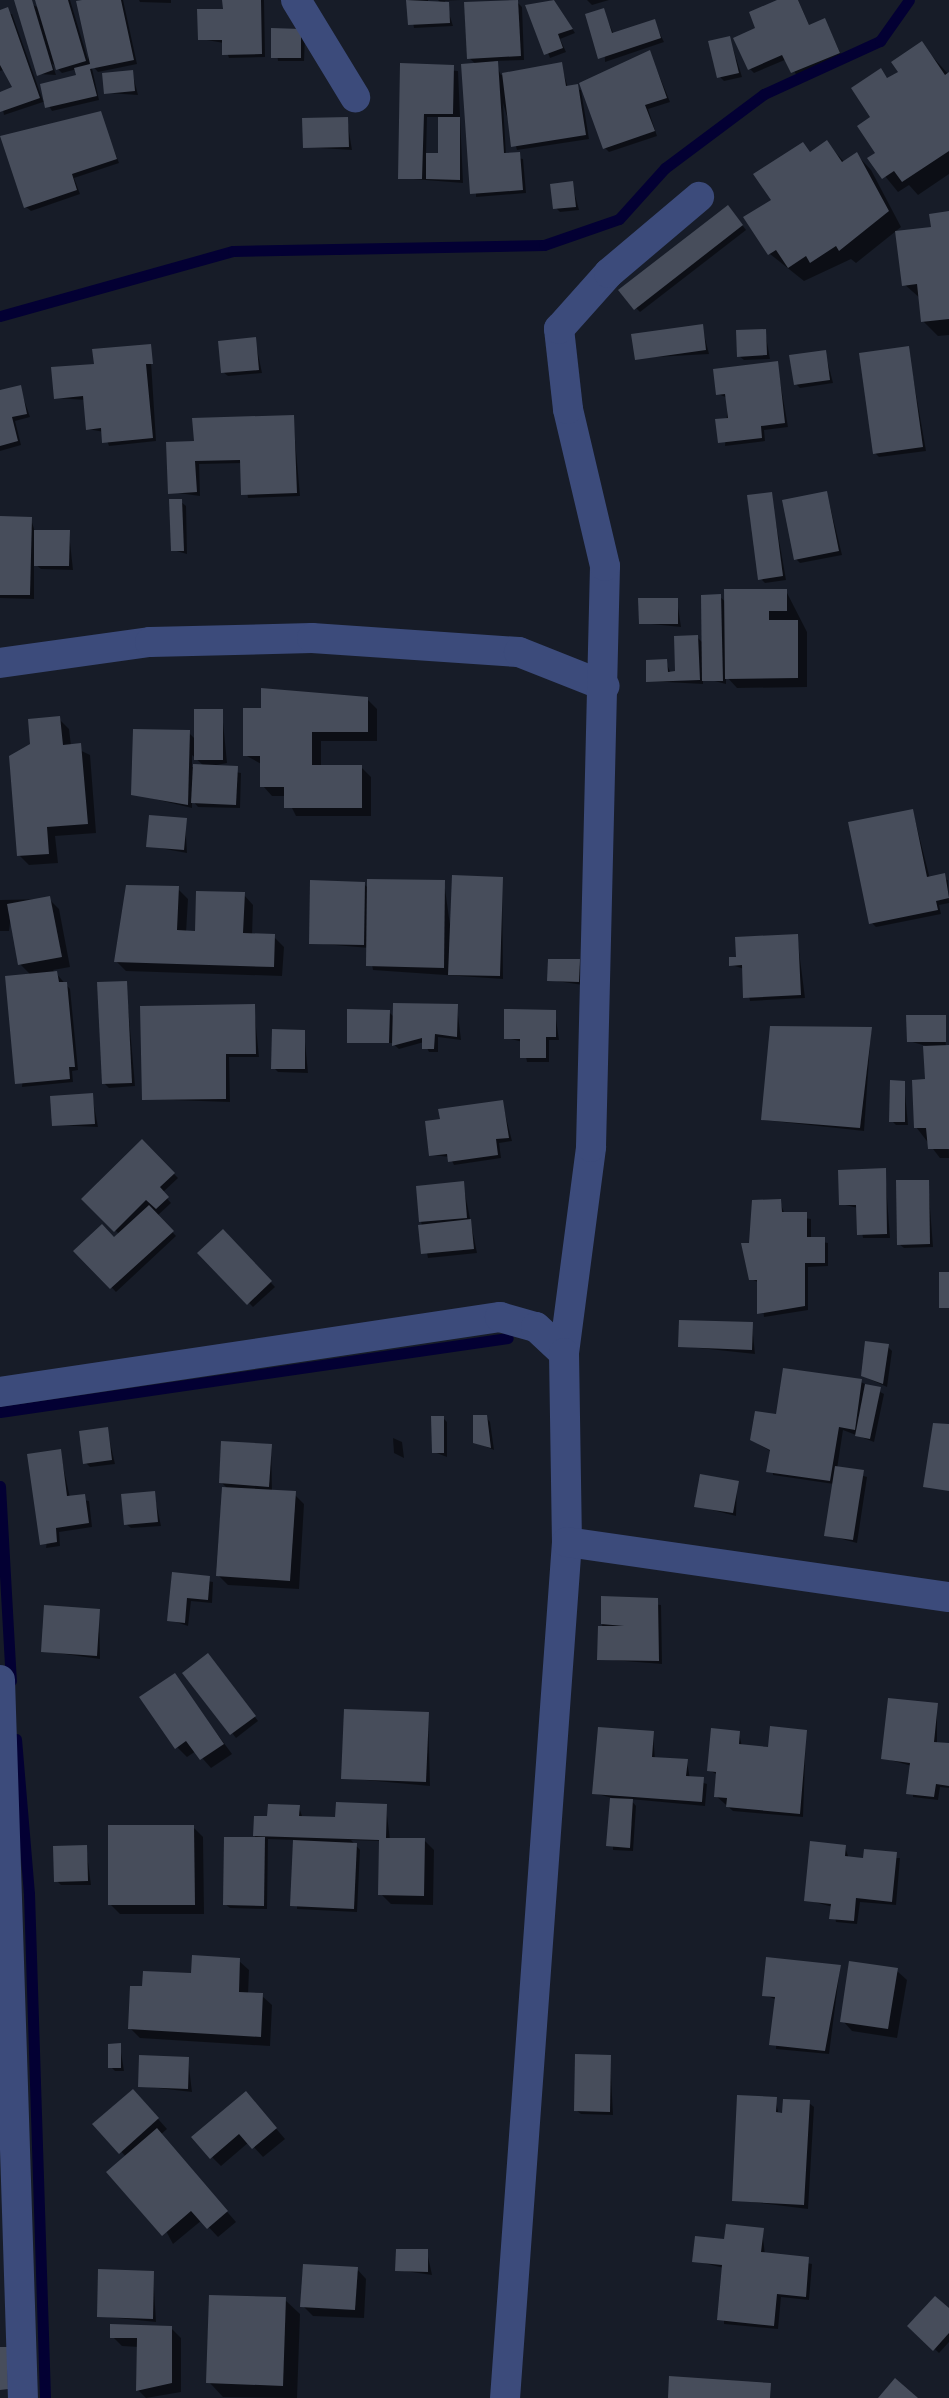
<!DOCTYPE html>
<style>
body{margin:0}
#map{position:relative;width:949px;height:2398px;overflow:hidden;background:#171c28;font-family:"Archivo Narrow",sans-serif}
div>[style]{position:absolute}
[style*='--x']{left:calc(var(--x)*1px);top:calc(var(--y)*1px);width:calc(var(--w)*1px);rotate:calc(var(--a)*1deg)}
.shadow>*{inset:0;background:#0007}
.stream>*{height:11px;margin:-5.5px;padding:0 5.5px;transform-origin:5.5px;border-radius:5.5px;background:#030033}
.building>*{inset:0;background:#474d5b}
.minor>*{height:30px;margin:-15px;padding:0 15px;transform-origin:15px;border-radius:15px;background:#3c4b7b}
span{translate:-50% -50%;white-space:nowrap;text-align:center;line-height:1.15;-webkit-text-stroke:8px #05070b;paint-order:stroke}
</style>
<div id="map">
<div class="shadow">
<div style="clip-path:polygon(25px 0,40px 9px,38px 0,70px 0,88px 60px,94px 0,123px 0,137px 64px,98px 72px,91px 64px,99px 100px,52px 111px,46px 101px,4px 115px,0 94px,16px 89px,9px 68px,0 71px,0 13px,12px 14px,43px 101px,79px 77px,77px 69px,62px 73px,52px 63px,56px 75px,39px 74px)"></div>
<div style="clip-path:polygon(139px 0,171px 0,171px 3px,140px 2px)"></div>
<div style="clip-path:polygon(225px 0,264px 0,265px 57px,229px 58px,224px 43px,201px 39px,225px 11px)"></div>
<div style="clip-path:polygon(409px 0,428px 0,428px 5px,443px 5px,438px 0,461px 1px,445px 1px,453px 26px,414px 28px)"></div>
<div style="clip-path:polygon(515px 0,522px 7px,524px 60px,494px 61px,501px 75px,561px 65px,568px 88px,581px 90px,589px 139px,517px 150px,503px 103px,506px 156px,523px 159px,526px 193px,476px 197px,477px 65px,469px 58px,515px 0,531px 0)"></div>
<div style="clip-path:polygon(554px 0,575px 33px,560px 39px,566px 52px,550px 58px,529px 6px)"></div>
<div style="clip-path:polygon(587px 0,609px 0,592px 5px)"></div>
<div style="clip-path:polygon(783px 0,798px 0,810px 27px,828px 26px,842px 57px,797px 76px,787px 59px,754px 73px,750px 69px)"></div>
<div style="clip-path:polygon(603px 10px,614px 35px,654px 22px,664px 42px,605px 62px)"></div>
<div style="clip-path:polygon(274px 31px,305px 36px,304px 61px,278px 61px)"></div>
<div style="clip-path:polygon(730px 39px,742px 77px,724px 81px,720px 77px)"></div>
<div style="clip-path:polygon(922px 45px,949px 75px,949px 174px,918px 195px,909px 185px,898px 192px,871px 159px,879px 154px,874px 118px,880px 71px,889px 80px,902px 72px)"></div>
<div style="clip-path:polygon(650px 53px,670px 102px,648px 109px,657px 136px,609px 152px,605px 148px)"></div>
<div style="clip-path:polygon(evenodd,403px 66px,458px 71px,463px 183px,401px 178px,403px 66px,427px 117px,441px 117px,441px 155px,426px 155px,427px 117px)"></div>
<div style="clip-path:polygon(132px 72px,138px 95px,107px 93px)"></div>
<div style="clip-path:polygon(100px 114px,119px 163px,74px 178px,80px 194px,31px 211px,26px 207px)"></div>
<div style="clip-path:polygon(347px 120px,352px 150px,305px 147px)"></div>
<div style="clip-path:polygon(827px 143px,845px 163px,857px 155px,871px 170px,901px 227px,856px 263px,851px 259px,804px 281px,770px 254px,747px 218px,774px 200px)"></div>
<div style="clip-path:polygon(572px 184px,579px 210px,560px 212px,556px 208px)"></div>
<div style="clip-path:polygon(732px 212px,746px 230px,640px 312px,636px 308px)"></div>
<div style="clip-path:polygon(949px 214px,949px 335px,938px 336px,923px 321px,921px 299px,904px 284px,933px 229px)"></div>
<div style="clip-path:polygon(702px 327px,709px 354px,637px 358px)"></div>
<div style="clip-path:polygon(765px 331px,770px 359px,744px 360px,739px 356px)"></div>
<div style="clip-path:polygon(255px 340px,262px 373px,228px 376px,223px 372px)"></div>
<div style="clip-path:polygon(150px 346px,156px 441px,109px 446px,104px 432px,88px 429px,86px 400px,56px 398px,97px 366px)"></div>
<div style="clip-path:polygon(908px 349px,926px 451px,879px 457px,875px 453px)"></div>
<div style="clip-path:polygon(825px 352px,833px 383px,800px 388px,796px 384px)"></div>
<div style="clip-path:polygon(777px 364px,788px 427px,764px 430px,765px 441px,725px 446px,728px 398px,718px 394px)"></div>
<div style="clip-path:polygon(20px 388px,30px 417px,15px 421px,21px 445px,0 451px,0 393px)"></div>
<div style="clip-path:polygon(293px 417px,300px 496px,248px 498px,243px 463px,199px 464px,200px 496px,171px 492px,196px 443px)"></div>
<div style="clip-path:polygon(827px 494px,842px 555px,800px 563px,796px 559px)"></div>
<div style="clip-path:polygon(771px 495px,786px 580px,765px 583px,761px 579px)"></div>
<div style="clip-path:polygon(181px 502px,186px 506px,187px 554px,173px 550px)"></div>
<div style="clip-path:polygon(0 519px,31px 519px,35px 532px,69px 533px,73px 570px,41px 569px,34px 563px,34px 599px,0 598px)"></div>
<div style="clip-path:polygon(786px 591px,807px 632px,807px 687px,737px 688px,726px 676px,726px 684px,703px 678px,703px 684px,649px 681px,666px 662px,671px 674px,678px 674px,697px 637px,704px 644px,720px 597px,727px 603px)"></div>
<div style="clip-path:polygon(677px 601px,681px 627px,641px 623px)"></div>
<div style="clip-path:polygon(367px 699px,377px 709px,377px 741px,321px 741px,321px 767px,361px 767px,371px 777px,371px 816px,296px 816px,286px 796px,272px 796px,263px 786px,263px 765px,245px 755px)"></div>
<div style="clip-path:polygon(evenodd,222px 712px,227px 763px,207px 767px,241px 773px,240px 808px,198px 807px,192px 800px,192px 808px,134px 794px,188px 732px,196px 740px,222px 712px,192px 755px,205px 767px,192px 767px,192px 755px)"></div>
<div style="clip-path:polygon(59px 719px,69px 729px,71px 746px,90px 755px,96px 833px,55px 836px,58px 863px,29px 865px,19px 855px,33px 746px)"></div>
<div style="clip-path:polygon(913px 812px,930px 879px,948px 880px,949px 903px,939px 905px,941px 914px,876px 927px,871px 922px)"></div>
<div style="clip-path:polygon(185px 821px,187px 853px,149px 846px)"></div>
<div style="clip-path:polygon(502px 879px,503px 979px,373px 970px,369px 948px,312px 943px,364px 884px,370px 890px,444px 882px,452px 939px)"></div>
<div style="clip-path:polygon(178px 889px,188px 899px,186px 933px,197px 933px,244px 895px,253px 905px,252px 936px,274px 937px,284px 947px,282px 976px,126px 971px,116px 961px)"></div>
<div style="clip-path:polygon(49px 899px,59px 909px,70px 967px,53px 970px,70px 989px,78px 1070px,72px 1071px,73px 1082px,22px 1087px,32px 976px,20px 964px,11px 915px,9px 931px,0 931px,0 900px)"></div>
<div style="clip-path:polygon(797px 936px,805px 998px,750px 1001px,744px 969px,732px 965px)"></div>
<div style="clip-path:polygon(579px 962px,583px 985px,550px 980px)"></div>
<div style="clip-path:polygon(126px 983px,135px 1086px,109px 1088px,104px 1083px)"></div>
<div style="clip-path:polygon(254px 1007px,259px 1057px,229px 1057px,230px 1102px,145px 1099px)"></div>
<div style="clip-path:polygon(457px 1007px,461px 1040px,438px 1037px,438px 1052px,429px 1052px,424px 1042px,399px 1049px,392px 1043px,349px 1042px,389px 1012px,395px 1018px)"></div>
<div style="clip-path:polygon(555px 1012px,559px 1040px,549px 1040px,549px 1062px,527px 1062px,523px 1042px,507px 1038px)"></div>
<div style="clip-path:polygon(945px 1017px,949px 1158px,940px 1158px,916px 1127px,927px 1081px,926px 1046px,909px 1041px)"></div>
<div style="clip-path:polygon(871px 1029px,864px 1131px,764px 1120px)"></div>
<div style="clip-path:polygon(304px 1032px,308px 1073px,278px 1072px,274px 1068px)"></div>
<div style="clip-path:polygon(904px 1083px,908px 1125px,896px 1125px,892px 1121px)"></div>
<div style="clip-path:polygon(92px 1096px,98px 1127px,55px 1125px)"></div>
<div style="clip-path:polygon(502px 1102px,512px 1141px,499px 1143px,501px 1158px,454px 1165px,450px 1157px,432px 1155px)"></div>
<div style="clip-path:polygon(142px 1142px,178px 1178px,162px 1193px,171px 1203px,157px 1216px,176px 1236px,116px 1292px,77px 1251px,120px 1235px,84px 1199px)"></div>
<div style="clip-path:polygon(885px 1171px,890px 1238px,863px 1238px,858px 1208px,841px 1204px)"></div>
<div style="clip-path:polygon(928px 1182px,933px 1247px,904px 1248px,899px 1244px)"></div>
<div style="clip-path:polygon(463px 1184px,477px 1253px,428px 1258px,421px 1221px)"></div>
<div style="clip-path:polygon(780px 1202px,785px 1215px,811px 1219px,811px 1240px,828px 1243px,828px 1266px,808px 1267px,808px 1310px,764px 1317px,760px 1283px,751px 1279px,744px 1245px,752px 1245px)"></div>
<div style="clip-path:polygon(223px 1232px,275px 1287px,253px 1307px,201px 1253px)"></div>
<div style="clip-path:polygon(752px 1325px,755px 1354px,681px 1346px)"></div>
<div style="clip-path:polygon(887px 1346px,892px 1351px,887px 1387px,863px 1376px)"></div>
<div style="clip-path:polygon(861px 1382px,884px 1394px,874px 1442px,843px 1430px,837px 1469px,867px 1477px,857px 1543px,827px 1535px,834px 1484px,773px 1475px,772px 1452px,758px 1444px,778px 1417px)"></div>
<div style="clip-path:polygon(486px 1417px,490px 1422px,494px 1450px,475px 1442px)"></div>
<div style="clip-path:polygon(443px 1418px,447px 1422px,447px 1457px,434px 1452px)"></div>
<div style="clip-path:polygon(107px 1430px,115px 1464px,90px 1467px,85px 1462px)"></div>
<div style="clip-path:polygon(393px 1438px,402px 1442px,404px 1458px,394px 1453px)"></div>
<div style="clip-path:polygon(271px 1446px,272px 1492px,294px 1494px,304px 1504px,299px 1589px,228px 1585px,218px 1575px,229px 1490px,221px 1482px)"></div>
<div style="clip-path:polygon(60px 1452px,70px 1498px,89px 1501px,92px 1527px,59px 1532px,60px 1546px,46px 1548px)"></div>
<div style="clip-path:polygon(737px 1483px,736px 1516px,697px 1506px)"></div>
<div style="clip-path:polygon(154px 1494px,161px 1526px,131px 1528px,126px 1524px)"></div>
<div style="clip-path:polygon(174px 1575px,213px 1582px,212px 1603px,191px 1601px,188px 1626px,170px 1620px)"></div>
<div style="clip-path:polygon(604px 1599px,661px 1605px,662px 1664px,600px 1659px)"></div>
<div style="clip-path:polygon(99px 1611px,100px 1659px,43px 1651px)"></div>
<div style="clip-path:polygon(212px 1661px,258px 1721px,236px 1738px,186px 1673px)"></div>
<div style="clip-path:polygon(174px 1676px,232px 1754px,211px 1768px,196px 1751px,187px 1757px,177px 1747px)"></div>
<div style="clip-path:polygon(937px 1705px,937px 1745px,949px 1746px,949px 1788px,940px 1787px,938px 1800px,913px 1797px,912px 1766px,883px 1758px)"></div>
<div style="clip-path:polygon(428px 1715px,430px 1786px,344px 1778px)"></div>
<div style="clip-path:polygon(806px 1732px,803px 1817px,733px 1811px,716px 1796px,718px 1775px,709px 1770px,739px 1733px,742px 1747px,771px 1750px)"></div>
<div style="clip-path:polygon(653px 1734px,655px 1760px,687px 1762px,690px 1779px,707px 1784px,705px 1806px,630px 1799px,636px 1806px,633px 1851px,613px 1850px,612px 1798px,594px 1793px)"></div>
<div style="clip-path:polygon(299px 1807px,303px 1819px,338px 1820px,386px 1807px,390px 1840px,424px 1840px,434px 1850px,433px 1905px,391px 1904px,381px 1894px,382px 1841px,351px 1840px,360px 1850px,357px 1912px,297px 1909px,296px 1840px,268px 1839px,267px 1909px,230px 1908px,225px 1904px,255px 1840px,256px 1819px)"></div>
<div style="clip-path:polygon(193px 1827px,203px 1837px,204px 1914px,120px 1914px,110px 1904px)"></div>
<div style="clip-path:polygon(86px 1847px,91px 1885px,61px 1885px,57px 1881px)"></div>
<div style="clip-path:polygon(845px 1847px,849px 1859px,900px 1858px,896px 1905px,860px 1902px,857px 1924px,836px 1922px,833px 1907px,807px 1900px)"></div>
<div style="clip-path:polygon(239px 1961px,249px 1970px,248px 1995px,262px 1996px,272px 2005px,270px 2046px,140px 2038px,130px 2028px,194px 1976px)"></div>
<div style="clip-path:polygon(840px 1968px,829px 2054px,776px 2049px,777px 2000px,765px 1995px)"></div>
<div style="clip-path:polygon(897px 1971px,907px 1980px,897px 2038px,852px 2031px,843px 2021px)"></div>
<div style="clip-path:polygon(120px 2046px,124px 2071px,115px 2071px,111px 2067px)"></div>
<div style="clip-path:polygon(610px 2057px,613px 2115px,581px 2114px,576px 2110px)"></div>
<div style="clip-path:polygon(188px 2059px,192px 2092px,141px 2086px)"></div>
<div style="clip-path:polygon(775px 2099px,779px 2115px,809px 2103px,814px 2107px,808px 2209px,735px 2200px)"></div>
<div style="clip-path:polygon(143px 2102px,167px 2129px,160px 2135px,236px 2222px,218px 2237px,202px 2220px,173px 2244px,127px 2158px,96px 2124px)"></div>
<div style="clip-path:polygon(255px 2104px,285px 2139px,263px 2157px,249px 2142px,221px 2166px,212px 2157px)"></div>
<div style="clip-path:polygon(762px 2230px,765px 2255px,812px 2264px,809px 2300px,781px 2297px,778px 2329px,724px 2324px,724px 2268px,695px 2261px)"></div>
<div style="clip-path:polygon(427px 2252px,432px 2275px,398px 2270px)"></div>
<div style="clip-path:polygon(357px 2269px,366px 2279px,364px 2318px,313px 2316px,303px 2306px)"></div>
<div style="clip-path:polygon(153px 2273px,156px 2322px,99px 2316px)"></div>
<div style="clip-path:polygon(285px 2300px,300px 2314px,297px 2398px,223px 2397px,209px 2382px)"></div>
<div style="clip-path:polygon(949px 2312px,949px 2342px,939px 2353px,910px 2326px)"></div>
<div style="clip-path:polygon(171px 2328px,181px 2338px,181px 2392px,146px 2398px,138px 2390px,139px 2347px,122px 2346px,112px 2336px)"></div>
</div>
<div class="stream">
<div style="--x:0;--y:316;--w:242;--a:-15.6"></div>
<div style="--x:233;--y:251;--w:311;--a:-1.1"></div>
<div style="--x:544;--y:245;--w:79;--a:-19.1"></div>
<div style="--x:619;--y:219;--w:69;--a:-48"></div>
<div style="--x:665;--y:168;--w:124;--a:-36.8"></div>
<div style="--x:764;--y:94;--w:128;--a:-24.6"></div>
<div style="--x:880;--y:41;--w:50;--a:-54.7"></div>
<div style="--x:0;--y:1412;--w:513;--a:-8.29"></div>
<div style="--x:0;--y:1486;--w:195;--a:86.8"></div>
<div style="--x:16;--y:1739;--w:156;--a:85.2"></div>
<div style="--x:29;--y:1894;--w:504;--a:88.18"></div>
</div>
<div class="building">
<div style="clip-path:polygon(14px 0,32px 0,53px 70px,37px 76px)"></div>
<div style="clip-path:polygon(35px 0,68px 0,86px 61px,56px 70px)"></div>
<div style="clip-path:polygon(82px 0,121px 0,134px 60px,90px 69px,97px 96px,45px 108px,40px 84px,76px 75px,74px 68px,90px 64px,76px 1px)"></div>
<div style="clip-path:polygon(222px 0,261px 0,262px 54px,222px 55px,222px 40px,198px 40px,197px 9px,223px 9px)"></div>
<div style="clip-path:polygon(406px 0,449px 2px,450px 23px,408px 25px)"></div>
<div style="clip-path:polygon(518px 0,521px 56px,467px 59px,464px 2px)"></div>
<div style="clip-path:polygon(554px 0,573px 29px,558px 34px,563px 48px,544px 55px,525px 5px)"></div>
<div style="clip-path:polygon(777px 0,798px 0,809px 25px,825px 18px,840px 53px,791px 73px,782px 55px,748px 70px,733px 38px,755px 28px,749px 12px)"></div>
<div style="clip-path:polygon(8px 7px,40px 98px,0 112px,0 92px,12px 87px,0 65px,0 10px)"></div>
<div style="clip-path:polygon(604px 8px,612px 33px,655px 19px,661px 38px,598px 59px,585px 14px)"></div>
<div style="clip-path:polygon(271px 28px,301px 29px,301px 58px,271px 58px)"></div>
<div style="clip-path:polygon(730px 36px,739px 73px,717px 78px,708px 41px)"></div>
<div style="clip-path:polygon(922px 41px,945px 75px,949px 72px,949px 151px,902px 182px,894px 171px,882px 179px,867px 158px,875px 153px,857px 126px,870px 117px,851px 88px,881px 68px,887px 78px,898px 72px,891px 62px)"></div>
<div style="clip-path:polygon(650px 50px,667px 98px,645px 105px,655px 131px,603px 149px,579px 83px)"></div>
<div style="clip-path:polygon(498px 61px,504px 153px,520px 152px,523px 190px,470px 194px,461px 64px)"></div>
<div style="clip-path:polygon(562px 62px,566px 86px,578px 84px,586px 135px,511px 147px,502px 73px)"></div>
<div style="clip-path:polygon(400px 63px,454px 65px,453px 114px,424px 114px,422px 179px,398px 179px)"></div>
<div style="clip-path:polygon(133px 70px,135px 91px,104px 94px,102px 73px)"></div>
<div style="clip-path:polygon(101px 111px,117px 159px,72px 174px,77px 190px,24px 208px,0 136px)"></div>
<div style="clip-path:polygon(348px 117px,349px 147px,303px 148px,302px 118px)"></div>
<div style="clip-path:polygon(438px 117px,460px 117px,460px 180px,426px 179px,426px 153px,438px 153px)"></div>
<div style="clip-path:polygon(827px 140px,842px 162px,857px 152px,889px 211px,839px 251px,836px 246px,810px 263px,806px 256px,788px 268px,776px 250px,768px 255px,743px 217px,771px 200px,753px 174px,803px 142px,810px 152px)"></div>
<div style="clip-path:polygon(573px 181px,576px 207px,553px 209px,550px 184px)"></div>
<div style="clip-path:polygon(728px 205px,743px 225px,634px 310px,618px 290px)"></div>
<div style="clip-path:polygon(949px 211px,949px 319px,921px 322px,917px 284px,902px 286px,895px 231px,931px 227px,929px 214px)"></div>
<div style="clip-path:polygon(703px 324px,706px 350px,635px 360px,631px 334px)"></div>
<div style="clip-path:polygon(766px 329px,767px 355px,737px 357px,736px 330px)"></div>
<div style="clip-path:polygon(256px 337px,259px 370px,221px 373px,218px 341px)"></div>
<div style="clip-path:polygon(151px 344px,153px 364px,146px 364px,153px 438px,102px 443px,101px 428px,86px 430px,83px 396px,54px 399px,51px 367px,94px 364px,92px 349px)"></div>
<div style="clip-path:polygon(909px 346px,923px 447px,873px 454px,859px 353px)"></div>
<div style="clip-path:polygon(826px 350px,830px 380px,794px 385px,789px 355px)"></div>
<div style="clip-path:polygon(778px 361px,785px 423px,761px 426px,762px 438px,718px 443px,715px 419px,728px 418px,725px 394px,716px 395px,713px 369px)"></div>
<div style="clip-path:polygon(21px 385px,27px 414px,12px 417px,18px 441px,0 446px,0 390px)"></div>
<div style="clip-path:polygon(294px 415px,297px 493px,241px 495px,240px 460px,195px 461px,197px 492px,168px 494px,166px 442px,194px 441px,192px 418px)"></div>
<div style="clip-path:polygon(827px 491px,839px 551px,794px 560px,782px 500px)"></div>
<div style="clip-path:polygon(772px 492px,783px 576px,758px 580px,747px 495px)"></div>
<div style="clip-path:polygon(169px 499px,182px 499px,184px 551px,171px 551px)"></div>
<div style="clip-path:polygon(0 516px,32px 517px,30px 595px,0 595px)"></div>
<div style="clip-path:polygon(34px 530px,70px 530px,69px 566px,34px 566px)"></div>
<div style="clip-path:polygon(724px 589px,787px 589px,787px 611px,769px 611px,769px 620px,798px 620px,798px 678px,725px 679px)"></div>
<div style="clip-path:polygon(721px 594px,723px 681px,702px 681px,701px 595px)"></div>
<div style="clip-path:polygon(638px 598px,678px 598px,678px 624px,639px 624px)"></div>
<div style="clip-path:polygon(698px 635px,700px 680px,646px 682px,646px 660px,667px 659px,668px 672px,675px 671px,674px 636px)"></div>
<div style="clip-path:polygon(261px 688px,368px 697px,368px 732px,312px 732px,312px 765px,362px 765px,362px 808px,284px 808px,284px 787px,260px 787px,260px 756px,243px 756px,243px 708px,261px 708px)"></div>
<div style="clip-path:polygon(194px 709px,223px 709px,223px 760px,194px 760px)"></div>
<div style="clip-path:polygon(60px 716px,63px 745px,81px 743px,88px 824px,47px 827px,49px 854px,17px 856px,9px 756px,30px 744px,28px 719px)"></div>
<div style="clip-path:polygon(133px 729px,190px 730px,188px 805px,131px 795px)"></div>
<div style="clip-path:polygon(193px 764px,238px 766px,236px 805px,191px 803px)"></div>
<div style="clip-path:polygon(913px 809px,927px 877px,945px 873px,949px 898px,936px 901px,938px 910px,869px 924px,848px 822px)"></div>
<div style="clip-path:polygon(149px 815px,187px 818px,184px 850px,146px 847px)"></div>
<div style="clip-path:polygon(452px 875px,503px 877px,500px 976px,448px 975px)"></div>
<div style="clip-path:polygon(367px 879px,445px 880px,444px 968px,366px 966px)"></div>
<div style="clip-path:polygon(310px 880px,365px 882px,364px 945px,309px 944px)"></div>
<div style="clip-path:polygon(126px 885px,179px 886px,177px 930px,195px 931px,196px 891px,245px 892px,243px 933px,275px 934px,274px 967px,114px 962px)"></div>
<div style="clip-path:polygon(50px 896px,62px 957px,18px 965px,7px 904px)"></div>
<div style="clip-path:polygon(798px 934px,801px 995px,743px 998px,742px 965px,729px 966px,729px 957px,736px 957px,735px 937px)"></div>
<div style="clip-path:polygon(548px 959px,580px 959px,579px 982px,547px 981px)"></div>
<div style="clip-path:polygon(57px 971px,59px 982px,67px 982px,75px 1067px,69px 1067px,70px 1079px,15px 1084px,5px 976px)"></div>
<div style="clip-path:polygon(127px 981px,132px 1083px,102px 1084px,97px 982px)"></div>
<div style="clip-path:polygon(393px 1003px,458px 1004px,457px 1037px,435px 1034px,434px 1049px,422px 1049px,422px 1038px,392px 1046px)"></div>
<div style="clip-path:polygon(255px 1004px,256px 1054px,226px 1054px,226px 1099px,142px 1100px,140px 1006px)"></div>
<div style="clip-path:polygon(347px 1009px,390px 1010px,389px 1043px,347px 1043px)"></div>
<div style="clip-path:polygon(504px 1009px,556px 1010px,556px 1037px,546px 1037px,546px 1058px,520px 1058px,520px 1039px,504px 1039px)"></div>
<div style="clip-path:polygon(906px 1015px,946px 1015px,946px 1042px,907px 1042px)"></div>
<div style="clip-path:polygon(770px 1026px,872px 1027px,860px 1128px,761px 1120px)"></div>
<div style="clip-path:polygon(272px 1029px,305px 1030px,305px 1069px,271px 1069px)"></div>
<div style="clip-path:polygon(949px 1045px,949px 1149px,928px 1149px,926px 1128px,914px 1128px,912px 1080px,925px 1079px,923px 1046px)"></div>
<div style="clip-path:polygon(890px 1080px,905px 1081px,905px 1122px,889px 1122px)"></div>
<div style="clip-path:polygon(93px 1093px,95px 1124px,52px 1126px,50px 1096px)"></div>
<div style="clip-path:polygon(503px 1100px,509px 1138px,496px 1139px,498px 1155px,448px 1162px,447px 1154px,429px 1156px,425px 1121px,440px 1119px,438px 1109px)"></div>
<div style="clip-path:polygon(142px 1139px,175px 1173px,160px 1187px,169px 1197px,156px 1209px,146px 1200px,114px 1232px,81px 1199px)"></div>
<div style="clip-path:polygon(886px 1168px,887px 1234px,857px 1235px,856px 1205px,839px 1205px,838px 1170px)"></div>
<div style="clip-path:polygon(896px 1180px,929px 1180px,930px 1244px,897px 1245px)"></div>
<div style="clip-path:polygon(464px 1181px,467px 1218px,419px 1222px,416px 1186px)"></div>
<div style="clip-path:polygon(781px 1199px,782px 1212px,807px 1212px,807px 1237px,825px 1237px,825px 1263px,805px 1263px,805px 1306px,757px 1314px,757px 1280px,749px 1280px,741px 1243px,749px 1243px,752px 1200px)"></div>
<div style="clip-path:polygon(149px 1205px,174px 1231px,110px 1289px,73px 1251px,102px 1224px,114px 1237px)"></div>
<div style="clip-path:polygon(471px 1219px,474px 1249px,421px 1254px,418px 1225px)"></div>
<div style="clip-path:polygon(223px 1229px,272px 1281px,247px 1305px,197px 1253px)"></div>
<div style="clip-path:polygon(939px 1272px,949px 1272px,949px 1308px,939px 1308px)"></div>
<div style="clip-path:polygon(679px 1320px,753px 1322px,752px 1350px,678px 1347px)"></div>
<div style="clip-path:polygon(865px 1341px,889px 1344px,883px 1384px,861px 1376px)"></div>
<div style="clip-path:polygon(783px 1368px,862px 1379px,855px 1430px,839px 1427px,830px 1481px,766px 1472px,770px 1450px,750px 1440px,755px 1411px,776px 1414px)"></div>
<div style="clip-path:polygon(865px 1384px,881px 1387px,870px 1439px,855px 1436px)"></div>
<div style="clip-path:polygon(473px 1415px,487px 1415px,491px 1448px,473px 1443px)"></div>
<div style="clip-path:polygon(431px 1416px,444px 1416px,444px 1453px,432px 1453px)"></div>
<div style="clip-path:polygon(933px 1423px,949px 1424px,949px 1491px,923px 1487px)"></div>
<div style="clip-path:polygon(108px 1427px,112px 1460px,83px 1464px,79px 1431px)"></div>
<div style="clip-path:polygon(221px 1441px,272px 1444px,269px 1487px,219px 1483px)"></div>
<div style="clip-path:polygon(61px 1449px,67px 1496px,85px 1494px,89px 1523px,56px 1528px,57px 1542px,40px 1545px,27px 1454px)"></div>
<div style="clip-path:polygon(835px 1466px,864px 1470px,853px 1540px,824px 1536px)"></div>
<div style="clip-path:polygon(700px 1474px,739px 1481px,733px 1513px,694px 1507px)"></div>
<div style="clip-path:polygon(222px 1487px,296px 1491px,290px 1581px,216px 1576px)"></div>
<div style="clip-path:polygon(155px 1491px,158px 1522px,124px 1525px,121px 1494px)"></div>
<div style="clip-path:polygon(172px 1572px,210px 1576px,208px 1600px,187px 1598px,185px 1623px,167px 1621px)"></div>
<div style="clip-path:polygon(601px 1596px,658px 1598px,659px 1661px,597px 1660px,598px 1626px,624px 1626px,601px 1624px)"></div>
<div style="clip-path:polygon(44px 1605px,100px 1609px,97px 1656px,41px 1652px)"></div>
<div style="clip-path:polygon(208px 1653px,256px 1716px,230px 1735px,182px 1673px)"></div>
<div style="clip-path:polygon(175px 1673px,224px 1744px,200px 1760px,186px 1741px,175px 1749px,139px 1697px)"></div>
<div style="clip-path:polygon(888px 1698px,938px 1703px,934px 1742px,949px 1743px,949px 1786px,936px 1784px,934px 1797px,906px 1794px,910px 1763px,881px 1759px)"></div>
<div style="clip-path:polygon(344px 1709px,429px 1712px,426px 1782px,341px 1779px)"></div>
<div style="clip-path:polygon(770px 1726px,807px 1730px,800px 1814px,726px 1807px,727px 1798px,714px 1797px,716px 1772px,707px 1771px,711px 1728px,740px 1731px,739px 1744px,768px 1747px)"></div>
<div style="clip-path:polygon(598px 1727px,654px 1731px,652px 1757px,688px 1759px,686px 1776px,704px 1777px,702px 1802px,592px 1794px)"></div>
<div style="clip-path:polygon(610px 1798px,633px 1799px,630px 1848px,606px 1846px)"></div>
<div style="clip-path:polygon(336px 1802px,387px 1804px,386px 1838px,425px 1838px,424px 1896px,378px 1895px,379px 1840px,253px 1836px,254px 1816px,267px 1816px,268px 1804px,300px 1805px,299px 1816px,335px 1817px)"></div>
<div style="clip-path:polygon(108px 1825px,194px 1825px,195px 1905px,108px 1905px)"></div>
<div style="clip-path:polygon(224px 1837px,265px 1837px,264px 1906px,223px 1905px)"></div>
<div style="clip-path:polygon(293px 1840px,357px 1843px,354px 1909px,290px 1906px)"></div>
<div style="clip-path:polygon(810px 1841px,846px 1845px,845px 1856px,863px 1858px,864px 1849px,897px 1852px,892px 1902px,856px 1898px,854px 1921px,829px 1919px,831px 1904px,804px 1901px)"></div>
<div style="clip-path:polygon(87px 1845px,88px 1881px,54px 1882px,53px 1846px)"></div>
<div style="clip-path:polygon(192px 1955px,240px 1958px,239px 1992px,263px 1993px,261px 2037px,128px 2029px,130px 1986px,142px 1986px,143px 1971px,191px 1973px)"></div>
<div style="clip-path:polygon(766px 1957px,841px 1965px,825px 2051px,769px 2045px,775px 1997px,762px 1996px)"></div>
<div style="clip-path:polygon(849px 1961px,898px 1968px,888px 2029px,840px 2022px)"></div>
<div style="clip-path:polygon(121px 2043px,121px 2068px,108px 2068px,108px 2044px)"></div>
<div style="clip-path:polygon(575px 2054px,611px 2055px,610px 2112px,574px 2111px)"></div>
<div style="clip-path:polygon(139px 2055px,189px 2057px,188px 2089px,138px 2087px)"></div>
<div style="clip-path:polygon(133px 2089px,159px 2118px,119px 2154px,92px 2124px)"></div>
<div style="clip-path:polygon(246px 2091px,277px 2128px,252px 2149px,239px 2134px,210px 2159px,191px 2137px)"></div>
<div style="clip-path:polygon(737px 2095px,777px 2097px,776px 2112px,782px 2113px,783px 2099px,810px 2100px,804px 2205px,732px 2201px)"></div>
<div style="clip-path:polygon(157px 2128px,228px 2211px,207px 2229px,191px 2211px,162px 2236px,106px 2172px)"></div>
<div style="clip-path:polygon(726px 2224px,764px 2228px,761px 2252px,809px 2257px,806px 2297px,777px 2294px,774px 2326px,717px 2320px,722px 2265px,692px 2262px,695px 2236px,724px 2239px)"></div>
<div style="clip-path:polygon(396px 2249px,428px 2249px,428px 2272px,395px 2271px)"></div>
<div style="clip-path:polygon(303px 2264px,358px 2267px,355px 2310px,300px 2307px)"></div>
<div style="clip-path:polygon(98px 2269px,154px 2271px,153px 2319px,97px 2317px)"></div>
<div style="clip-path:polygon(209px 2295px,286px 2297px,283px 2386px,206px 2383px)"></div>
<div style="clip-path:polygon(935px 2296px,949px 2308px,949px 2333px,933px 2351px,907px 2326px)"></div>
<div style="clip-path:polygon(110px 2324px,172px 2326px,172px 2383px,136px 2391px,137px 2338px,110px 2338px)"></div>
<div style="clip-path:polygon(0 2347px,7px 2347px,8px 2389px,0 2390px)"></div>
<div style="clip-path:polygon(669px 2376px,771px 2383px,770px 2398px,668px 2398px)"></div>
<div style="clip-path:polygon(895px 2378px,918px 2398px,878px 2398px)"></div>
</div>
<div class="minor">
<div style="--x:296;--y:0;--w:114;--a:58.7"></div>
<div style="--x:0;--y:663;--w:151;--a:-8"></div>
<div style="--x:150;--y:642;--w:162;--a:-1.4"></div>
<div style="--x:312;--y:638;--w:207;--a:3.9"></div>
<div style="--x:519;--y:652;--w:92;--a:21.6"></div>
<div style="--x:564;--y:1353;--w:208;--a:-82.5"></div>
<div style="--x:591;--y:1147;--w:581;--a:-88.62"></div>
<div style="--x:605;--y:566;--w:161;--a:-103.3"></div>
<div style="--x:568;--y:409;--w:81;--a:-96.4"></div>
<div style="--x:559;--y:329;--w:75;--a:-48.2"></div>
<div style="--x:609;--y:273;--w:118;--a:-40.2"></div>
<div style="--x:0;--y:1392;--w:506;--a:-8.53"></div>
<div style="--x:500;--y:1317;--w:37;--a:16"></div>
<div style="--x:536;--y:1327;--w:38;--a:43"></div>
<div style="--x:564;--y:1353;--w:189;--a:89.1"></div>
<div style="--x:567;--y:1542;--w:858;--a:94.14"></div>
<div style="--x:567;--y:1542;--w:386;--a:8.2"></div>
<div style="--x:0;--y:1680;--w:718;--a:88.17"></div>
</div>
</div>
